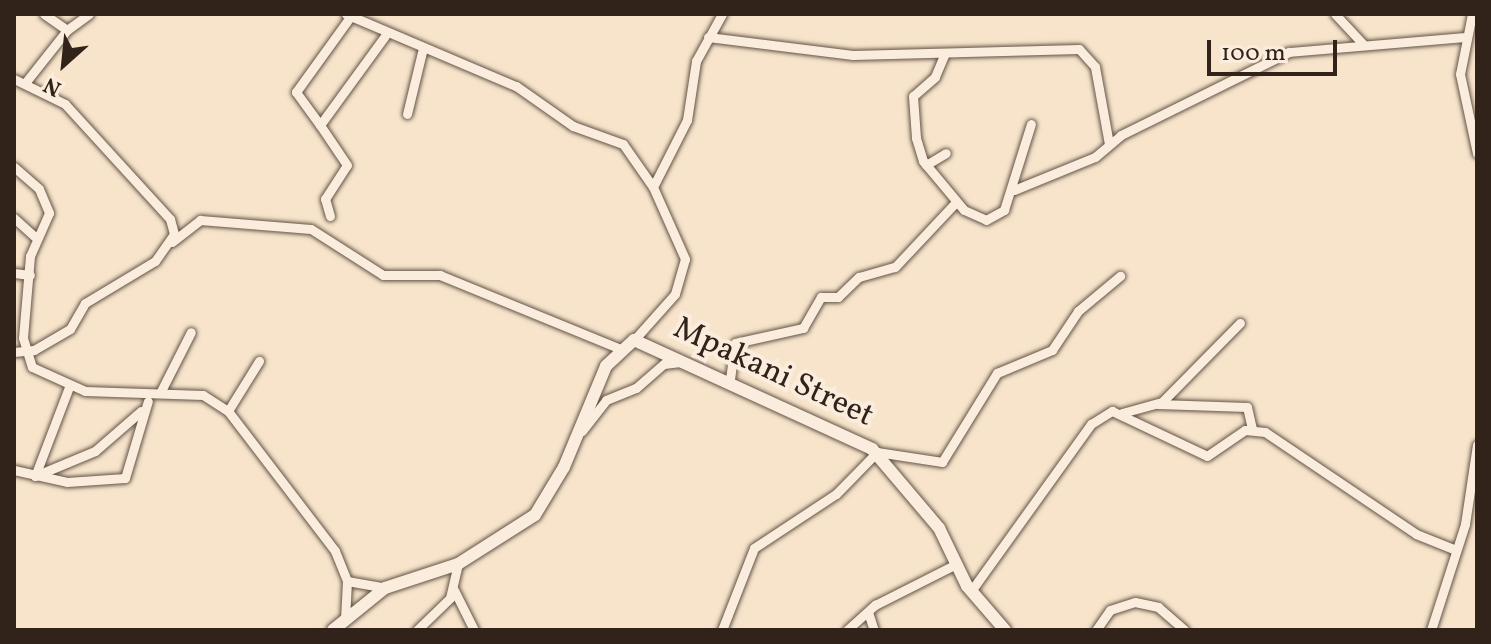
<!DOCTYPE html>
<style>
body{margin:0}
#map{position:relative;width:1491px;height:644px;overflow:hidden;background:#f7e4cb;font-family:Vollkorn,serif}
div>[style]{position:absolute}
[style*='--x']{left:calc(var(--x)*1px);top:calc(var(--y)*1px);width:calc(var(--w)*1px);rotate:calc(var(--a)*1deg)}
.roads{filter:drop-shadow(0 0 2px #635346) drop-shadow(0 0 2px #635346)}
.street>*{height:9px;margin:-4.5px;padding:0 4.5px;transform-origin:4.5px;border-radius:4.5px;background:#faeddd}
.secondary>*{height:12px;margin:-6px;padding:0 6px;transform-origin:6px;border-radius:6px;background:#faeddd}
span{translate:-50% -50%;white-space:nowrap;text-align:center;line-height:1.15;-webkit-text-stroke:8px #faeddd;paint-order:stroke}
.street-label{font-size:32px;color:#32231a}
.frame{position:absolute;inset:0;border:16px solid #32231a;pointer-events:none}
.north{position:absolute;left:24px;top:24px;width:80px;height:80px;-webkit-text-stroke:6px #faeddd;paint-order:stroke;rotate:207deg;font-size:22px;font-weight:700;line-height:32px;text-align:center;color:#32231a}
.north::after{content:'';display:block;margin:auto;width:28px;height:36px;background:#32231a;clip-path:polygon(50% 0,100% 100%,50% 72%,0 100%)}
.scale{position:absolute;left:1207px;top:40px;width:130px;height:36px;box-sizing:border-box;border:4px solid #32231a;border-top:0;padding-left:10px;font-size:24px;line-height:28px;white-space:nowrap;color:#32231a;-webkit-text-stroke:6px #faeddd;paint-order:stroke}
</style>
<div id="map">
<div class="roads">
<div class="street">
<div style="--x:44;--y:14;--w:28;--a:35"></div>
<div style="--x:67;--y:30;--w:27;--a:-36"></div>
<div style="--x:346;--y:14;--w:185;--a:23"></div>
<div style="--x:516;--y:86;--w:70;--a:35.1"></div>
<div style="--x:573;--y:126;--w:53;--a:19.8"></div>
<div style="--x:623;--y:144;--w:52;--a:55.1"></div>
<div style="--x:653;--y:187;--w:79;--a:66"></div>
<div style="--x:685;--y:259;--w:36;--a:106"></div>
<div style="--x:675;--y:294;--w:62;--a:131.7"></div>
<div style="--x:1335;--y:14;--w:40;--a:47"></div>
<div style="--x:1472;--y:14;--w:61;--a:101.3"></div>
<div style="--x:1460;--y:74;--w:81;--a:77.9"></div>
<div style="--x:708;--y:37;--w:146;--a:7.1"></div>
<div style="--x:853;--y:55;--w:226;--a:-1.5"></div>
<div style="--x:1079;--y:49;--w:24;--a:48"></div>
<div style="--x:1095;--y:67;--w:78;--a:79.7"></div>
<div style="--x:945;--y:53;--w:26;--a:113"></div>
<div style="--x:935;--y:77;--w:29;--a:139"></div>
<div style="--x:913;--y:96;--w:42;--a:85.9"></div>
<div style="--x:916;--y:138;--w:24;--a:73"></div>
<div style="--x:923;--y:161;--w:64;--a:50.1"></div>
<div style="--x:964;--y:210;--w:24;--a:24"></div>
<div style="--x:986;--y:220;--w:21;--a:-29"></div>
<div style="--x:1004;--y:210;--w:90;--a:-72.6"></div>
<div style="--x:14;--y:79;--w:57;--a:26.1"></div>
<div style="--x:65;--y:104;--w:156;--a:47.6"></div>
<div style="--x:170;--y:219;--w:16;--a:75"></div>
<div style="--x:174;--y:234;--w:33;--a:125"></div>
<div style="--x:155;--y:261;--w:82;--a:149"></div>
<div style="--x:85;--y:303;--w:30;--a:120"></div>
<div style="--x:70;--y:329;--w:42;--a:149.7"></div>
<div style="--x:34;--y:350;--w:20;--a:174"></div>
<div style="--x:25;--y:83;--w:68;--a:-51.6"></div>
<div style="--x:407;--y:114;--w:64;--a:-76.4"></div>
<div style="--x:320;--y:125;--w:41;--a:-126"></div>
<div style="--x:296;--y:92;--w:92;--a:-54.2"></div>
<div style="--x:926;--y:165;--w:23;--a:-31"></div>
<div style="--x:14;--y:167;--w:33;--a:41"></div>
<div style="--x:39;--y:189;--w:26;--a:67"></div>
<div style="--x:49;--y:213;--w:47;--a:113.8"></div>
<div style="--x:30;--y:256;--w:82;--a:94.9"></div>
<div style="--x:23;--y:338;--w:30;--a:73"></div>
<div style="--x:32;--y:367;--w:58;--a:24.4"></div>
<div style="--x:85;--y:391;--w:118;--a:1.9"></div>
<div style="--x:203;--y:395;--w:30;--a:33"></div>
<div style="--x:228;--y:411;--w:176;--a:52.6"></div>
<div style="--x:335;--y:551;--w:32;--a:68"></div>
<div style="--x:347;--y:581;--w:38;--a:93"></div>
<div style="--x:653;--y:187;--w:75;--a:-63.1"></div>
<div style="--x:687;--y:120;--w:60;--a:-81.3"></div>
<div style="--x:696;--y:61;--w:54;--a:-61"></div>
<div style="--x:1014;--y:190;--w:87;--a:-22.2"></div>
<div style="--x:1095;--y:157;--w:34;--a:-40"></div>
<div style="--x:1121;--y:135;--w:187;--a:-26.3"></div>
<div style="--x:1289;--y:52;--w:175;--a:-4.9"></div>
<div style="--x:330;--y:216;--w:18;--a:-106"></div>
<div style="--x:325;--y:199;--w:40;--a:-57.1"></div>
<div style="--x:347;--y:165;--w:48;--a:-124"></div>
<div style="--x:320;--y:125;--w:110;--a:-53.9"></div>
<div style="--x:14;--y:218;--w:28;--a:42"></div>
<div style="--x:172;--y:242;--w:36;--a:-38"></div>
<div style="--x:200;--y:220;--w:111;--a:4.6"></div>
<div style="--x:311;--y:229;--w:85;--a:32.6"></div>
<div style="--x:383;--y:275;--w:57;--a:0"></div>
<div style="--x:440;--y:275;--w:195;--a:22.3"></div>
<div style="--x:14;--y:273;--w:16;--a:7"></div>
<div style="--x:730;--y:379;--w:36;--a:-82"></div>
<div style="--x:735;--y:343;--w:70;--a:-12.4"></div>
<div style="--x:803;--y:328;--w:36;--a:-60"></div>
<div style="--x:821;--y:297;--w:17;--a:0"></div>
<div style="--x:838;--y:297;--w:29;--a:-44"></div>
<div style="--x:859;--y:277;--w:37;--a:-16"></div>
<div style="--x:895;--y:267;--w:89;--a:-46.8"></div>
<div style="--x:160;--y:393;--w:68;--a:-63.1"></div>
<div style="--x:1158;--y:404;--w:89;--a:1.9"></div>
<div style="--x:1247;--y:407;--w:23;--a:77"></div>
<div style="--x:228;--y:411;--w:59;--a:-58.2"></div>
<div style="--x:1122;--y:413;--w:41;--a:-15.4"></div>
<div style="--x:1162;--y:402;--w:111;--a:-45.4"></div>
<div style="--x:582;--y:431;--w:39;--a:-52"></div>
<div style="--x:606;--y:400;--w:32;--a:-22"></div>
<div style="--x:636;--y:388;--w:37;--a:-41"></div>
<div style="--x:664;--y:364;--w:16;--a:-7"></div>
<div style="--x:14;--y:470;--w:54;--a:12.8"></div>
<div style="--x:67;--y:482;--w:58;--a:-3.9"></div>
<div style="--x:125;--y:478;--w:80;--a:-73.4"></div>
<div style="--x:35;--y:476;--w:65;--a:-22.6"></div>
<div style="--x:95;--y:451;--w:61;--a:-41"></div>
<div style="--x:35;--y:476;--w:95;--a:-69.1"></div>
<div style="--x:347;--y:581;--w:39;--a:10"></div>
<div style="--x:454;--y:590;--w:45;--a:63.4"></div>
<div style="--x:971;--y:591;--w:206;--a:-54.3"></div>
<div style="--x:1091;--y:424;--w:25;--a:-32"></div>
<div style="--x:1112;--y:411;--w:105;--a:25.3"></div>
<div style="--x:1207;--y:456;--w:46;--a:-34.4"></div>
<div style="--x:1245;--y:430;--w:20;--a:6"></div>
<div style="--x:1265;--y:432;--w:182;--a:34"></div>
<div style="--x:1416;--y:534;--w:43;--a:21.8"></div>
<div style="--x:868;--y:612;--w:19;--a:72"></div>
<div style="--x:417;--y:630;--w:46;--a:-44.1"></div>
<div style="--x:450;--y:598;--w:35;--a:-77"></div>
<div style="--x:722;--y:630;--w:88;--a:-68.7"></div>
<div style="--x:754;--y:548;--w:98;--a:-33.4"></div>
<div style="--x:836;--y:494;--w:59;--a:-45.7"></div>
<div style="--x:877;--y:452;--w:66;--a:8.7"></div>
<div style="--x:942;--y:462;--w:105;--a:-58.3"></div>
<div style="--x:997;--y:373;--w:60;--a:-22.7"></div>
<div style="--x:1052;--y:350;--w:47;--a:-56.3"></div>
<div style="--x:1078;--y:311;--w:55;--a:-39.8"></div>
<div style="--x:847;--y:630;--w:38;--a:-42"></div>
<div style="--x:875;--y:605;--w:91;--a:-26.8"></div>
<div style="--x:1096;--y:630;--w:24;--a:-55"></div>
<div style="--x:1110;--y:610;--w:26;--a:-18"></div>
<div style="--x:1135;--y:602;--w:24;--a:12"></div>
<div style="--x:1158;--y:607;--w:35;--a:41"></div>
<div style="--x:1431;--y:630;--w:111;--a:-72.2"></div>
<div style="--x:1465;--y:524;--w:80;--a:-81.4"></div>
</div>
<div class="secondary">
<div style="--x:333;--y:630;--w:67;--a:-38.9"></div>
<div style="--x:385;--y:588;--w:77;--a:-18.2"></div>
<div style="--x:458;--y:564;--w:91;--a:-32.5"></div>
<div style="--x:535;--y:515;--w:56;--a:-58.9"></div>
<div style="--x:564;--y:467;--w:109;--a:-67.4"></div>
<div style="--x:606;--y:366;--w:38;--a:-43"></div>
<div style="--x:634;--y:340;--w:262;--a:24.6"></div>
<div style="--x:872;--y:449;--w:104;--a:49.7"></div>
<div style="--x:939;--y:528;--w:64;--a:64.2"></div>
<div style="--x:967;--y:586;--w:58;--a:49.2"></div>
</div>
</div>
<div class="street-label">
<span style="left:773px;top:373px;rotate:25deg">Mpakani Street</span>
</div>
<div class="frame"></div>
<div class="north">N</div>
<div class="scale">100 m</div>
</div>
